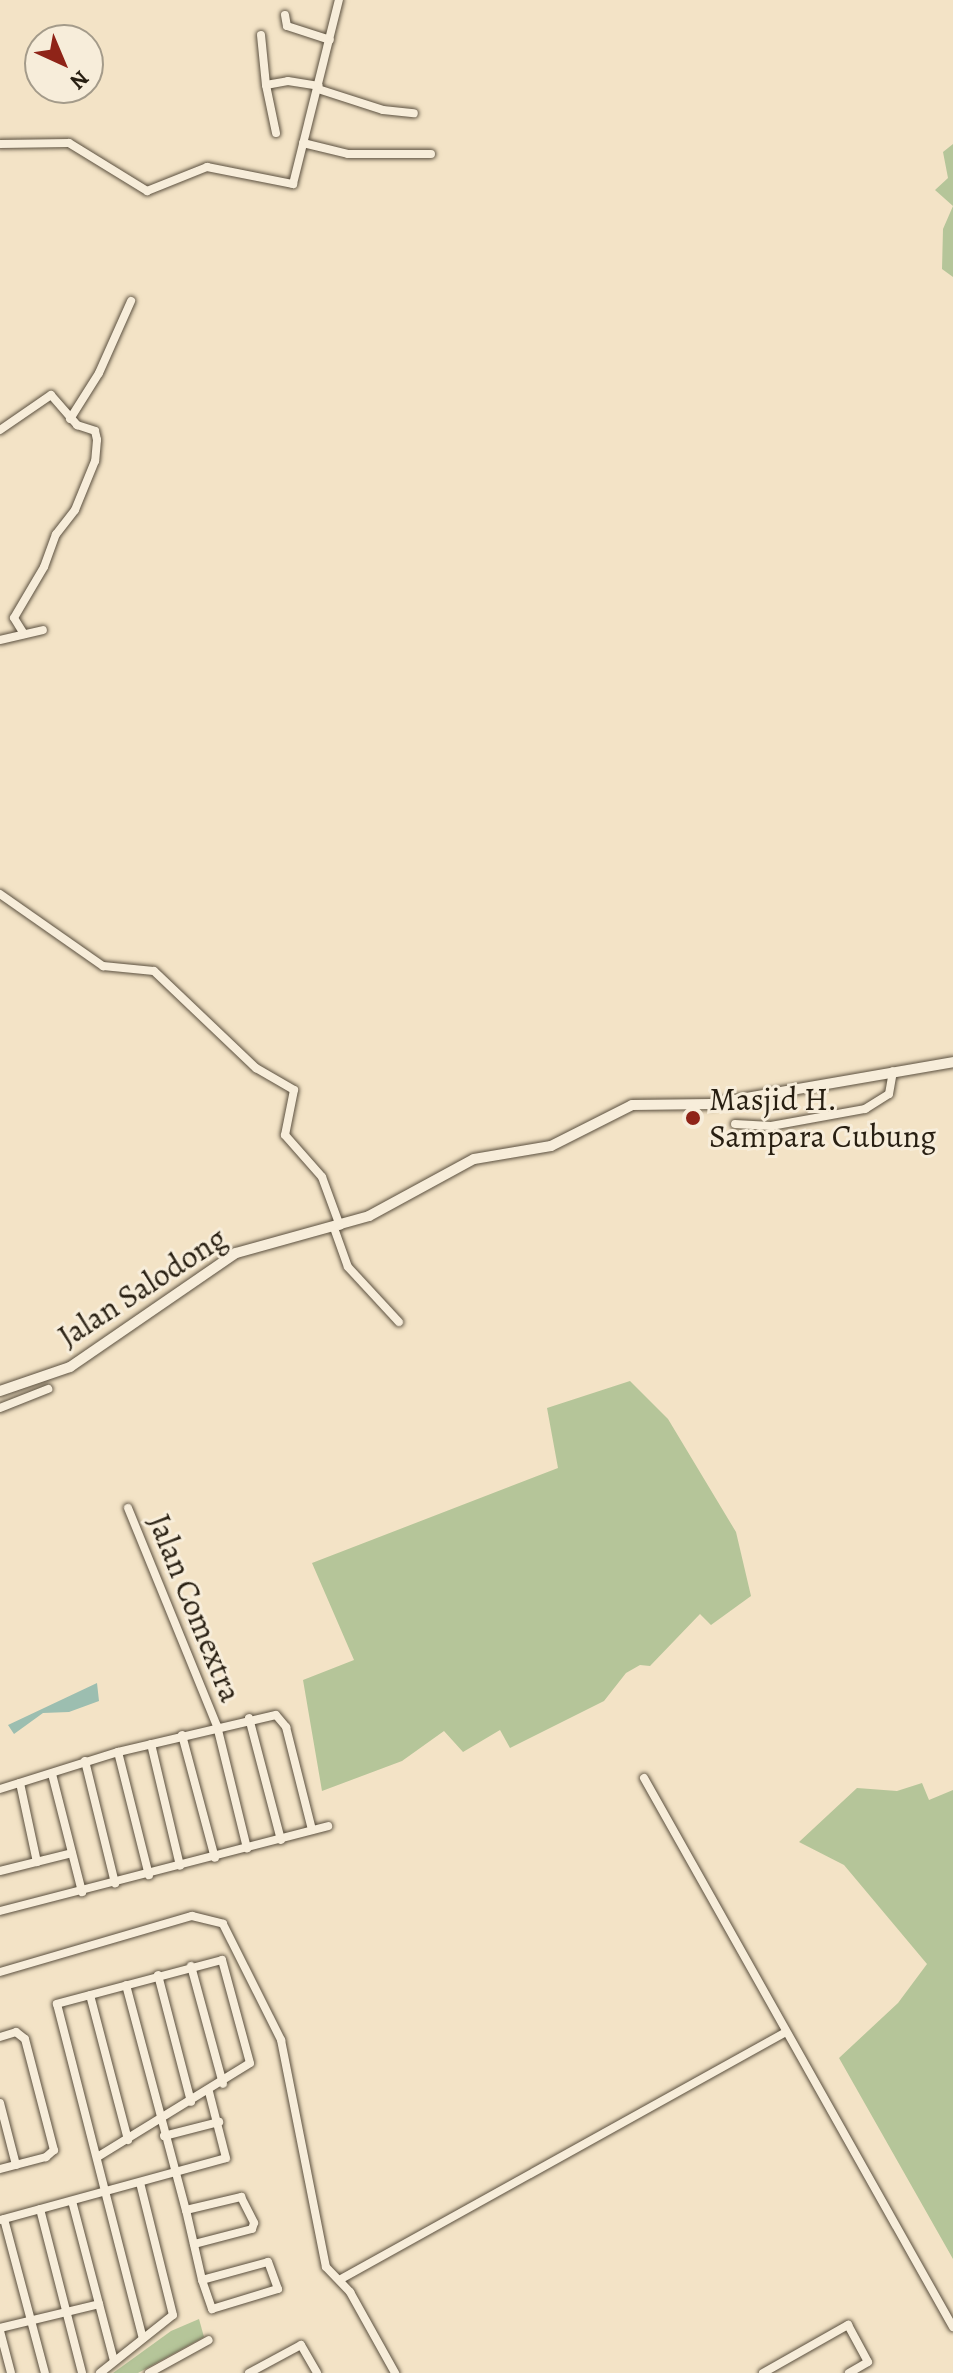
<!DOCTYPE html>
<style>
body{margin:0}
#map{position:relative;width:953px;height:2373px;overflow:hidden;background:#f3e3c6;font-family:Alegreya,serif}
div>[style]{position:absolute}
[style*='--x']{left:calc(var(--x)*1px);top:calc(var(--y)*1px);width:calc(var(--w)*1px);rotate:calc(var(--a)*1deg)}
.green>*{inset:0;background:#b5c599}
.water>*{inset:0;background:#9cbeb0}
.roads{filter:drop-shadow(0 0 2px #5b503f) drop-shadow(0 0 2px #5b503f)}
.minor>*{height:8px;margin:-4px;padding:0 4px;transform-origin:4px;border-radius:4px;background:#f7edda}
.tertiary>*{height:10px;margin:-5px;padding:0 5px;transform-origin:5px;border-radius:5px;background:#f7edda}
.dots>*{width:22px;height:22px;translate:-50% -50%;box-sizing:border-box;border:4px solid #f7edda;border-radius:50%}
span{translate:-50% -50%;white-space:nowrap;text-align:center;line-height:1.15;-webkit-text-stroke:6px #f7edda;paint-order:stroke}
.poi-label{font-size:32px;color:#281f12}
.left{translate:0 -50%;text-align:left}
.street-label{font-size:32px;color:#281f12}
.north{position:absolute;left:24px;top:24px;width:80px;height:80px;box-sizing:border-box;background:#f7edda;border:2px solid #a49b8a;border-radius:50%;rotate:136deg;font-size:22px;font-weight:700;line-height:32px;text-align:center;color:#281f12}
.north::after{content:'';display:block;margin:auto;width:28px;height:36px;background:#8f2418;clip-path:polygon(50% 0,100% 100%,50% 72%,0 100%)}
</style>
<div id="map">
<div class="green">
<div style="clip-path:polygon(953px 144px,953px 277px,942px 269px,943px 229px,953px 206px,935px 190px,948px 178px,943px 152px)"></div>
<div style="clip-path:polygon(630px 1381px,668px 1419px,736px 1532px,751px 1596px,711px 1625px,700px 1614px,650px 1666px,640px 1665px,626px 1673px,604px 1701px,510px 1748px,500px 1730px,463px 1752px,444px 1731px,402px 1761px,322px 1791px,303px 1680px,354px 1660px,312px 1563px,558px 1468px,547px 1408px)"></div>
<div style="clip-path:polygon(922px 1783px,929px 1800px,953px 1790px,953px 2259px,839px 2058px,898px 2003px,927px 1964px,844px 1865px,799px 1842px,857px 1788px,897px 1791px)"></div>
<div style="clip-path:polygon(199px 2319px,204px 2337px,138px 2373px,113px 2373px,171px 2331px)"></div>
</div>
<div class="water">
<div style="clip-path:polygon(97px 1683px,99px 1701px,69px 1712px,43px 1713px,14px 1734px,8px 1725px)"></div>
</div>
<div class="roads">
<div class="minor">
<div style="--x:285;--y:15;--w:11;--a:80"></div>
<div style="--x:287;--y:26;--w:45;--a:18"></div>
<div style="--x:261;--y:35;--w:50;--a:84.3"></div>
<div style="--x:318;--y:89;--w:68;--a:17.9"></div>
<div style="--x:383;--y:110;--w:31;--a:6"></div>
<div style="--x:276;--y:133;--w:49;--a:-101.8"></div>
<div style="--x:266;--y:85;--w:22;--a:-10"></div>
<div style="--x:288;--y:81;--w:31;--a:9"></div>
<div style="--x:303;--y:143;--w:46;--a:13.7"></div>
<div style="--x:348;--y:154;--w:83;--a:0"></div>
<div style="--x:0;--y:144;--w:69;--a:-0.8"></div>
<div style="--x:69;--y:143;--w:92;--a:31.6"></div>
<div style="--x:147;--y:191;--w:65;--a:-21.8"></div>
<div style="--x:207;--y:167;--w:88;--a:11.2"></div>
<div style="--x:293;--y:184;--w:190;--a:-76"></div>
<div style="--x:70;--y:419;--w:54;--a:-57.8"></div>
<div style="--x:99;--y:373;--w:79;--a:-66"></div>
<div style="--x:0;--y:430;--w:62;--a:-34.5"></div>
<div style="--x:51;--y:395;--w:40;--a:49"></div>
<div style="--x:77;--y:425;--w:19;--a:18"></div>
<div style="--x:95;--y:431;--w:9;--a:77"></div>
<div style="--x:97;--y:440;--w:21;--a:95"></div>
<div style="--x:95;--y:461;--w:53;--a:112.2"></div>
<div style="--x:75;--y:510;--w:31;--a:128"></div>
<div style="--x:56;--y:534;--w:35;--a:110"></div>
<div style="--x:44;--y:567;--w:59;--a:120.5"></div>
<div style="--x:14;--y:618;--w:19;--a:58"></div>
<div style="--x:0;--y:640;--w:44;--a:-13.1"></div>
<div style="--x:0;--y:894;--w:126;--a:35"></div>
<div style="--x:103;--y:966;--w:51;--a:5.6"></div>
<div style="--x:154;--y:971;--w:141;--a:43.6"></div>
<div style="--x:256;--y:1068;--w:44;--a:30.1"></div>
<div style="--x:294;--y:1090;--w:46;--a:101.3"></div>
<div style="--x:285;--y:1135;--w:56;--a:48.6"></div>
<div style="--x:322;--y:1177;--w:52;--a:69.8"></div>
<div style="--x:735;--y:1124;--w:36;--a:3"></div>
<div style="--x:771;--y:1126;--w:96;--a:-10.3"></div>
<div style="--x:865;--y:1109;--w:28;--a:-32"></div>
<div style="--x:889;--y:1094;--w:23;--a:-80"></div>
<div style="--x:334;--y:1228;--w:41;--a:70.3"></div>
<div style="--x:348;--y:1267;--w:75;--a:47.2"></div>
<div style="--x:0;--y:1408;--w:52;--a:-21.6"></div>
<div style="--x:128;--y:1508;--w:235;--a:67.8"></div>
<div style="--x:217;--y:1726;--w:126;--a:76.2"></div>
<div style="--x:249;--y:1718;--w:126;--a:75.3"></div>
<div style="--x:182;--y:1735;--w:127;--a:75"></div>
<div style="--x:151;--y:1744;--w:125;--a:76.6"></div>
<div style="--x:118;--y:1752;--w:127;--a:75.9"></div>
<div style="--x:85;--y:1761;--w:126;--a:76.2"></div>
<div style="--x:52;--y:1774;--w:122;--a:75.7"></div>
<div style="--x:644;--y:1778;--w:630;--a:60.63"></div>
<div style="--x:20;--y:1783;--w:81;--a:77.9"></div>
<div style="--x:0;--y:1789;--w:124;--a:-17.4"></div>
<div style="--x:118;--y:1752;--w:162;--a:-13.2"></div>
<div style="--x:276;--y:1715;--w:16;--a:50"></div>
<div style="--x:286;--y:1727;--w:106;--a:75.8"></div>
<div style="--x:0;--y:1871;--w:74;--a:-14"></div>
<div style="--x:0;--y:1911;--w:339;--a:-14.5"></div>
<div style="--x:191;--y:1966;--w:122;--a:74.8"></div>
<div style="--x:0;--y:1972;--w:200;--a:-16.3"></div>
<div style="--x:192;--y:1916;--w:32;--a:14"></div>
<div style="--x:223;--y:1924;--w:130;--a:63.4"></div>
<div style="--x:281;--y:2040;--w:231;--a:78.8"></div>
<div style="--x:326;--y:2267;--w:35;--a:46"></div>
<div style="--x:350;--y:2292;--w:93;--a:60.9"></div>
<div style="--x:158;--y:1975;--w:131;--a:75.4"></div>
<div style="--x:126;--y:1985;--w:233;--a:75.1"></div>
<div style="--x:186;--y:2210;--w:57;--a:-13.3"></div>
<div style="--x:241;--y:2197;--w:29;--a:63"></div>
<div style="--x:254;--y:2223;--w:6;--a:108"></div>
<div style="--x:252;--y:2229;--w:60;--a:165.5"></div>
<div style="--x:90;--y:1995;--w:150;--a:75.3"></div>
<div style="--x:0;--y:2037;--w:17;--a:-17"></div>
<div style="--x:16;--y:2032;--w:11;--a:38"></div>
<div style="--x:25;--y:2039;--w:115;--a:75.4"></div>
<div style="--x:54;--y:2150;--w:11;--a:139"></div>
<div style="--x:46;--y:2157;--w:48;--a:165.4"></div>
<div style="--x:0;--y:2103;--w:64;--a:75.5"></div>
<div style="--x:164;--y:2136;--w:57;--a:-14.3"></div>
<div style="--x:99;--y:2156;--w:177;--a:-31.6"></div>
<div style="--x:250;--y:2063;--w:107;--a:-105.2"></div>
<div style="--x:222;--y:1960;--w:171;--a:165.1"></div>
<div style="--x:57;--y:2004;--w:345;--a:75.6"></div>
<div style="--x:72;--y:2201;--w:165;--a:75.3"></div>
<div style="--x:40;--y:2209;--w:169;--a:75.6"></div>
<div style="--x:186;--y:2210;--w:72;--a:77.1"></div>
<div style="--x:202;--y:2280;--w:31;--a:71"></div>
<div style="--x:212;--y:2309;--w:69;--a:-16.9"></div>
<div style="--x:278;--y:2289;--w:29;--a:-110"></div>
<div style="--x:268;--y:2262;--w:68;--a:164.7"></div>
<div style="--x:4;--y:2219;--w:159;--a:75.1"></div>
<div style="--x:0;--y:2220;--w:234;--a:-15.3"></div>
<div style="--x:226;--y:2158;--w:68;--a:-104.4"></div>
<div style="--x:341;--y:2279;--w:507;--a:-29.04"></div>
<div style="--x:0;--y:2328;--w:102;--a:-13.6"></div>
<div style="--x:0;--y:2331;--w:43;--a:75.3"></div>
<div style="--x:100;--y:2373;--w:93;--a:-38.5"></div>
<div style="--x:173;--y:2315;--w:136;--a:-104"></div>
<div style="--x:149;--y:2373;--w:68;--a:-28.8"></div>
<div style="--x:249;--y:2373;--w:59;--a:-28.3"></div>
<div style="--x:301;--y:2345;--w:32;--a:60"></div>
<div style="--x:763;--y:2373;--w:98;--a:-29.5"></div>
<div style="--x:848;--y:2325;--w:42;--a:61.6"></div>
<div style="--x:868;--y:2362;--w:22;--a:150"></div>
</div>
<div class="tertiary">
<div style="--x:0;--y:1391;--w:74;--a:-18.9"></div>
<div style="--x:70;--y:1367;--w:201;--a:-34.5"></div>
<div style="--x:236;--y:1253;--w:138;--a:-15.5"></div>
<div style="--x:369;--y:1216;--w:119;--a:-28.5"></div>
<div style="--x:474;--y:1159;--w:78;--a:-9.6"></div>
<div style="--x:551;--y:1146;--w:91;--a:-26.8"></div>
<div style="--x:632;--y:1105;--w:79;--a:-0.7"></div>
<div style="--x:711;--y:1104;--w:246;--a:-9.8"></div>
</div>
</div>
<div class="dots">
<div style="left:693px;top:1118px;background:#8f2418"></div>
</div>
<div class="poi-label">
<span class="left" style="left:709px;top:1118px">Masjid H.<br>Sampara Cubung</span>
</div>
<div class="street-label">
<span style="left:142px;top:1287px;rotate:-33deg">Jalan Salodong</span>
<span style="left:195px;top:1608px;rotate:68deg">Jalan Comextra</span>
</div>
<div class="north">N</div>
</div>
